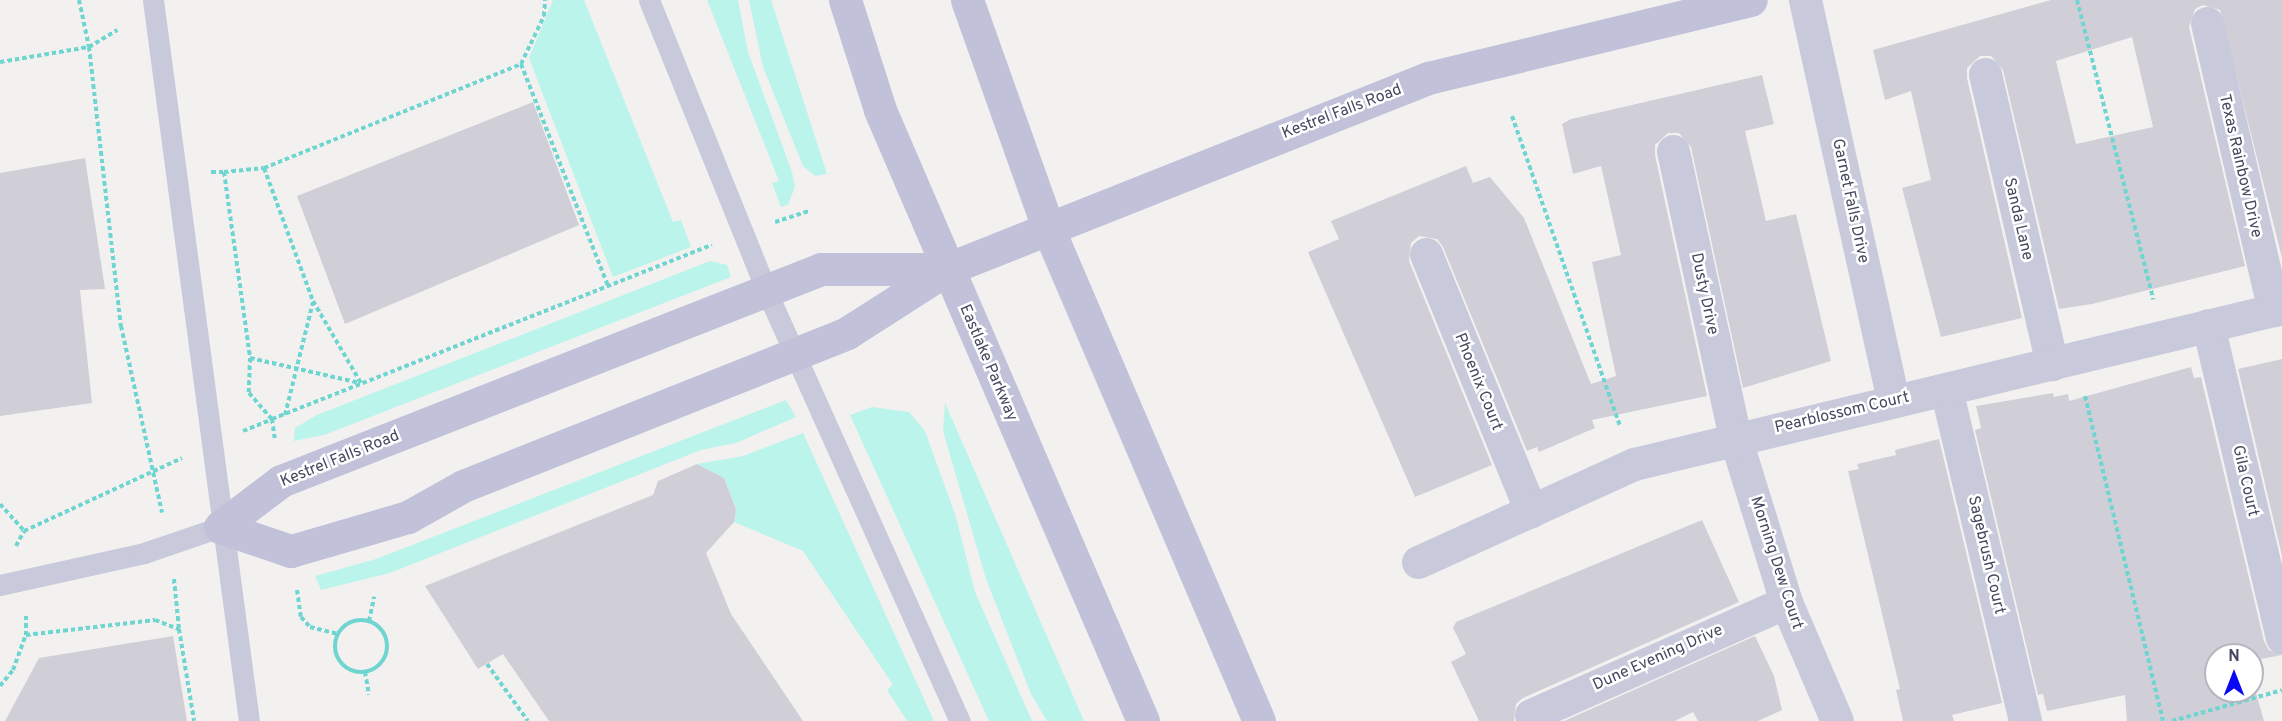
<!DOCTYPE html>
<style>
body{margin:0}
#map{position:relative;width:2282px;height:721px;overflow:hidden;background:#f3f1f0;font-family:Overpass,sans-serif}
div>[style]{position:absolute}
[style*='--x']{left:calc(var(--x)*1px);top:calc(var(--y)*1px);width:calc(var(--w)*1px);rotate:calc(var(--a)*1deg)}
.green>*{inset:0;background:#bbf4ea}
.building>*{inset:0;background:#d0cfd8}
.path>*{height:4px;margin-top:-2px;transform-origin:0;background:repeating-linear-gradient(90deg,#6fd5d0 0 4.5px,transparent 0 7.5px)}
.path>.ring{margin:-2px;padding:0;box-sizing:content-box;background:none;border:4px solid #6fd5d0;border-radius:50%}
.lane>*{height:21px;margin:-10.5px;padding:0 10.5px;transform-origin:10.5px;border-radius:10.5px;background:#c8cadb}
.street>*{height:33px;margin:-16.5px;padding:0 16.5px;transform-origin:16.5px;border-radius:16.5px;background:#c8cadb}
.secondary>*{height:33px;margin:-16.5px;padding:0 16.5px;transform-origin:16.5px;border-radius:16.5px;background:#c1c2da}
span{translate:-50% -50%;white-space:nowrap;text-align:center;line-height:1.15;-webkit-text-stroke:5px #fff;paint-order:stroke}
.street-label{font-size:16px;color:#46485f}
.north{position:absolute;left:2204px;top:643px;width:60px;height:60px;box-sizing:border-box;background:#fff;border:2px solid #b5b6bf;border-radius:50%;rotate:0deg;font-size:16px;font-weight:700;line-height:24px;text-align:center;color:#46485f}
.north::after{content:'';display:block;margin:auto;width:21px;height:27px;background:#0908f5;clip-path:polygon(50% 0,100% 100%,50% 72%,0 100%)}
</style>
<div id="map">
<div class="green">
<div style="clip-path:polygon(553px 0,584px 0,673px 222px,681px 220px,691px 247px,613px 277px,529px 58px)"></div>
<div style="clip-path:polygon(707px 0,738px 0,748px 52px,792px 172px,795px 187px,788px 205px,781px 207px,772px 183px,779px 181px)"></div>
<div style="clip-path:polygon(749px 0,771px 0,827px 174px,815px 176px,803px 166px,763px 67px)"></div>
<div style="clip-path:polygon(710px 261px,727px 265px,731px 277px,324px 435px,294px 441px,295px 428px,317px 415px)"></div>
<div style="clip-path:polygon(786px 400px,796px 417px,736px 443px,701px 450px,390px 573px,321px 590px,315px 576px,376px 559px)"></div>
<div style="clip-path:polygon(945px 403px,1084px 721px,1047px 721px,1031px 694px,986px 579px,943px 431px)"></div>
<div style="clip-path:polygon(872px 407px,909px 412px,925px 431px,956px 517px,975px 592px,1032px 721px,989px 721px,850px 415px)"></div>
<div style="clip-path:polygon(803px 433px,934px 721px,907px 721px,887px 690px,893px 685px,803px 551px,734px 522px,736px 508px,724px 478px,697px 464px,743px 456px)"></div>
</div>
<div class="building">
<div style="clip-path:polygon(evenodd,2051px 0,2282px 0,2282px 258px,2220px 10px,2203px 5px,2195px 9px,2189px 27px,2245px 266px,2092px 304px,2059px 309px,2003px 70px,1991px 56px,1980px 56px,1967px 68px,1967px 78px,2022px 318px,1941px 337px,1902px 188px,1931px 180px,1911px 91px,1885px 100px,1873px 50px,2051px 0,2132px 37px,2153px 127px,2076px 144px,2056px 61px,2132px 37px)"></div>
<div style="clip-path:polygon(1762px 75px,1774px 124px,1745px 131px,1766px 221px,1796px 214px,1831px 361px,1743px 388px,1691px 147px,1679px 133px,1668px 133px,1655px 145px,1655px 155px,1707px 396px,1592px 420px,1595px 428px,1539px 452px,1537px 447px,1527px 451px,1443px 247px,1437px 239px,1419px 236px,1411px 243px,1409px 261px,1492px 465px,1415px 497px,1308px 252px,1339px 239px,1331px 221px,1466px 166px,1473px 183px,1490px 177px,1524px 218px,1591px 384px,1616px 376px,1592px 262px,1621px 255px,1601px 166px,1573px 174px,1562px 124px,1571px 119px)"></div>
<div style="clip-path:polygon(533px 102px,579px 225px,345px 324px,297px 196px)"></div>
<div style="clip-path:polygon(85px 158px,105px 289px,80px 290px,92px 403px,0 416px,0 173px)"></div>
<div style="clip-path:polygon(2282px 359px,2282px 556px,2238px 369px)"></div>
<div style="clip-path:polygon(2191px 367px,2194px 378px,2201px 377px,2264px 641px,2269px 650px,2282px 655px,2261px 659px,2264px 670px,2252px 673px,2252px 655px,2216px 655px,2216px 691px,2252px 691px,2252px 679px,2264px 721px,2127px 721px,2125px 695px,2047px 711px,2043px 694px,2038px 695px,1975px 430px,1981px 428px,1976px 406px,2053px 393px,2054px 397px,2068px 394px,2069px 401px)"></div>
<div style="clip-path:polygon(1939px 439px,2002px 703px,1952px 715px,1954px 721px,1903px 721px,1896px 690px,1900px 689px,1848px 471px,1859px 469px,1857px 464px,1896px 455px,1895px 450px)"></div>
<div style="clip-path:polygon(697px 464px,724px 478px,736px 509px,734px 522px,706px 553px,731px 614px,803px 721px,549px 721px,503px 654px,478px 669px,425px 586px,653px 495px,658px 481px)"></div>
<div style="clip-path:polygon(1702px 520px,1739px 602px,1523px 698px,1516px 704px,1514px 721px,1479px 721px,1451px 662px,1466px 654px,1453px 628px,1456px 622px)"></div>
<div style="clip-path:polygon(173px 636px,187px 721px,5px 721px,39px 658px)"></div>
<div style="clip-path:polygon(1755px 636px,1774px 676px,1782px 710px,1758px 721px,1698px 721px,1693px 712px,1675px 721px,1564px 721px)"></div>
</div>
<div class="path">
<div style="--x:79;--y:0;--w:48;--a:78"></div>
<div style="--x:89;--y:47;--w:281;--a:83.5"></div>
<div style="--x:121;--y:326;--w:191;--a:77.6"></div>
<div style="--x:2077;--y:0;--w:309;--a:75.7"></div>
<div style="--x:0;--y:62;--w:90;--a:-9.6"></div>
<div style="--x:89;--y:47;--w:33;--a:-31"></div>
<div style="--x:521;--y:64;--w:53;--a:-64.4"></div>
<div style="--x:544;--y:16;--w:16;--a:-86"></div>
<div style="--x:1512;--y:116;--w:329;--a:70.8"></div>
<div style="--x:264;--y:168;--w:277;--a:-22"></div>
<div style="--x:521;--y:64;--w:238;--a:68.6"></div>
<div style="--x:211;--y:172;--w:13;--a:0"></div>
<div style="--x:224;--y:172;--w:188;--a:82"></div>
<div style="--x:250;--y:358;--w:35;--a:92"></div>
<div style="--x:249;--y:393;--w:35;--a:49"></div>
<div style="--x:272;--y:419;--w:473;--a:-21.6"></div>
<div style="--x:224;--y:172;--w:40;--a:-5.7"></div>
<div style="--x:264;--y:168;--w:142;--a:69.8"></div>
<div style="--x:313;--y:301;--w:95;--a:59.7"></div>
<div style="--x:775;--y:222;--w:36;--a:-18"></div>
<div style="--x:250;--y:358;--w:113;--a:12.8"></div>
<div style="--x:2085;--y:396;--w:334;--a:76.5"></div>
<div style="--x:285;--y:415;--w:116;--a:-76.1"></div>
<div style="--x:243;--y:431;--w:31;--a:-22"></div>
<div style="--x:272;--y:419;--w:22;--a:82"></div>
<div style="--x:0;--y:504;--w:36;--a:48"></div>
<div style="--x:24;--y:531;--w:174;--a:-24.8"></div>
<div style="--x:16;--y:546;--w:17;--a:-62"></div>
<div style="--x:174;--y:579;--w:50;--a:84.3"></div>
<div style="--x:297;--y:590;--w:27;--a:82"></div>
<div style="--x:301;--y:617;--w:13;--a:48"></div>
<div style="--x:310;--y:627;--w:29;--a:14"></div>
<div class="ring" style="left:335px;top:620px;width:48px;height:48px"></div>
<div style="--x:369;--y:621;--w:25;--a:-78"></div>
<div style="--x:26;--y:635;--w:20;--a:-90"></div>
<div style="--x:487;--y:664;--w:70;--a:54.3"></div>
<div style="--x:365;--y:672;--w:23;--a:80"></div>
<div style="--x:0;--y:686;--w:21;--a:-51"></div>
<div style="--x:13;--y:670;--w:37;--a:-70"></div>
<div style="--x:26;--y:635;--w:130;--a:-6.6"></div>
<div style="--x:155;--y:620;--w:26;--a:21"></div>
<div style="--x:179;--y:629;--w:93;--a:80.7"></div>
<div style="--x:2172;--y:721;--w:114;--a:-15.7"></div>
</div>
<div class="lane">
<div style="--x:153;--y:0;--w:727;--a:82.42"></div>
<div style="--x:649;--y:0;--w:313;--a:68"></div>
<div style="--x:766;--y:290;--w:473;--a:65.8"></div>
<div style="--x:0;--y:585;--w:148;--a:-12.5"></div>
<div style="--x:144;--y:553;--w:80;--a:-18.9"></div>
</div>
<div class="street">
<div style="--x:1805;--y:0;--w:411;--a:77.6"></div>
<div style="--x:2207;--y:23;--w:295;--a:76.9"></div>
<div style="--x:1985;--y:74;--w:298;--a:77"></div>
<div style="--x:1673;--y:151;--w:293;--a:77.8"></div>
<div style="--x:1735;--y:437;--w:173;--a:72.8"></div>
<div style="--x:1786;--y:602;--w:129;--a:66.8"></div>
<div style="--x:1426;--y:254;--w:278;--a:67.8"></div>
<div style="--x:2208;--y:325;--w:321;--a:76.7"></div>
<div style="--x:1946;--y:389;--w:341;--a:76.6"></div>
<div style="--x:1418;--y:562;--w:237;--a:-24.4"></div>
<div style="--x:1634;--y:464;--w:667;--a:-13.54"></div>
<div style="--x:1531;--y:715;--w:279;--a:-23.9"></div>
</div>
<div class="secondary">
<div style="--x:845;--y:0;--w:115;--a:72.3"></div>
<div style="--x:880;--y:110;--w:665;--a:66.71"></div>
<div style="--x:967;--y:0;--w:242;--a:70.4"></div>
<div style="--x:1048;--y:228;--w:536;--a:66.83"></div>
<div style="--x:220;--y:527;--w:75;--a:18.7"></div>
<div style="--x:291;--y:551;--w:122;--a:-16.2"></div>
<div style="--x:408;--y:517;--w:63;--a:-29.4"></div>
<div style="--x:463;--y:486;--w:413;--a:-21.7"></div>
<div style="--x:847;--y:333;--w:119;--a:-32.6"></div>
<div style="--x:947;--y:269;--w:518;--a:-21.66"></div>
<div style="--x:1428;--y:78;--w:332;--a:-13.6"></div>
<div style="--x:220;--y:527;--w:76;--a:-37"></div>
<div style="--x:281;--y:481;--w:580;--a:-21.43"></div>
<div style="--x:821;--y:269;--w:126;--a:0"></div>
</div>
<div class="street-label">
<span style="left:1342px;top:112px;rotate:-21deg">Kestrel Falls Road</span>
<span style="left:2240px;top:166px;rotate:77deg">Texas Rainbow Drive</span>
<span style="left:1850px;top:201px;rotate:78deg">Garnet Falls Drive</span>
<span style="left:2018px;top:219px;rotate:77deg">Sanda Lane</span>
<span style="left:1704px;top:294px;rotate:78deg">Dusty Drive</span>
<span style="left:988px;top:363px;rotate:67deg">Eastlake Parkway</span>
<span style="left:1478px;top:382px;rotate:68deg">Phoenix Court</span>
<span style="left:1842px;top:413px;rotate:-13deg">Pearblossom Court</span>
<span style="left:340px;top:459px;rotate:-22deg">Kestrel Falls Road</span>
<span style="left:2245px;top:481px;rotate:77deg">Gila Court</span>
<span style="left:1986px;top:555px;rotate:77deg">Sagebrush Court</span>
<span style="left:1776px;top:563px;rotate:72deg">Morning Dew Court</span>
<span style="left:1658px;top:658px;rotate:-24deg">Dune Evening Drive</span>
</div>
<div class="north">N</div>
</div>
